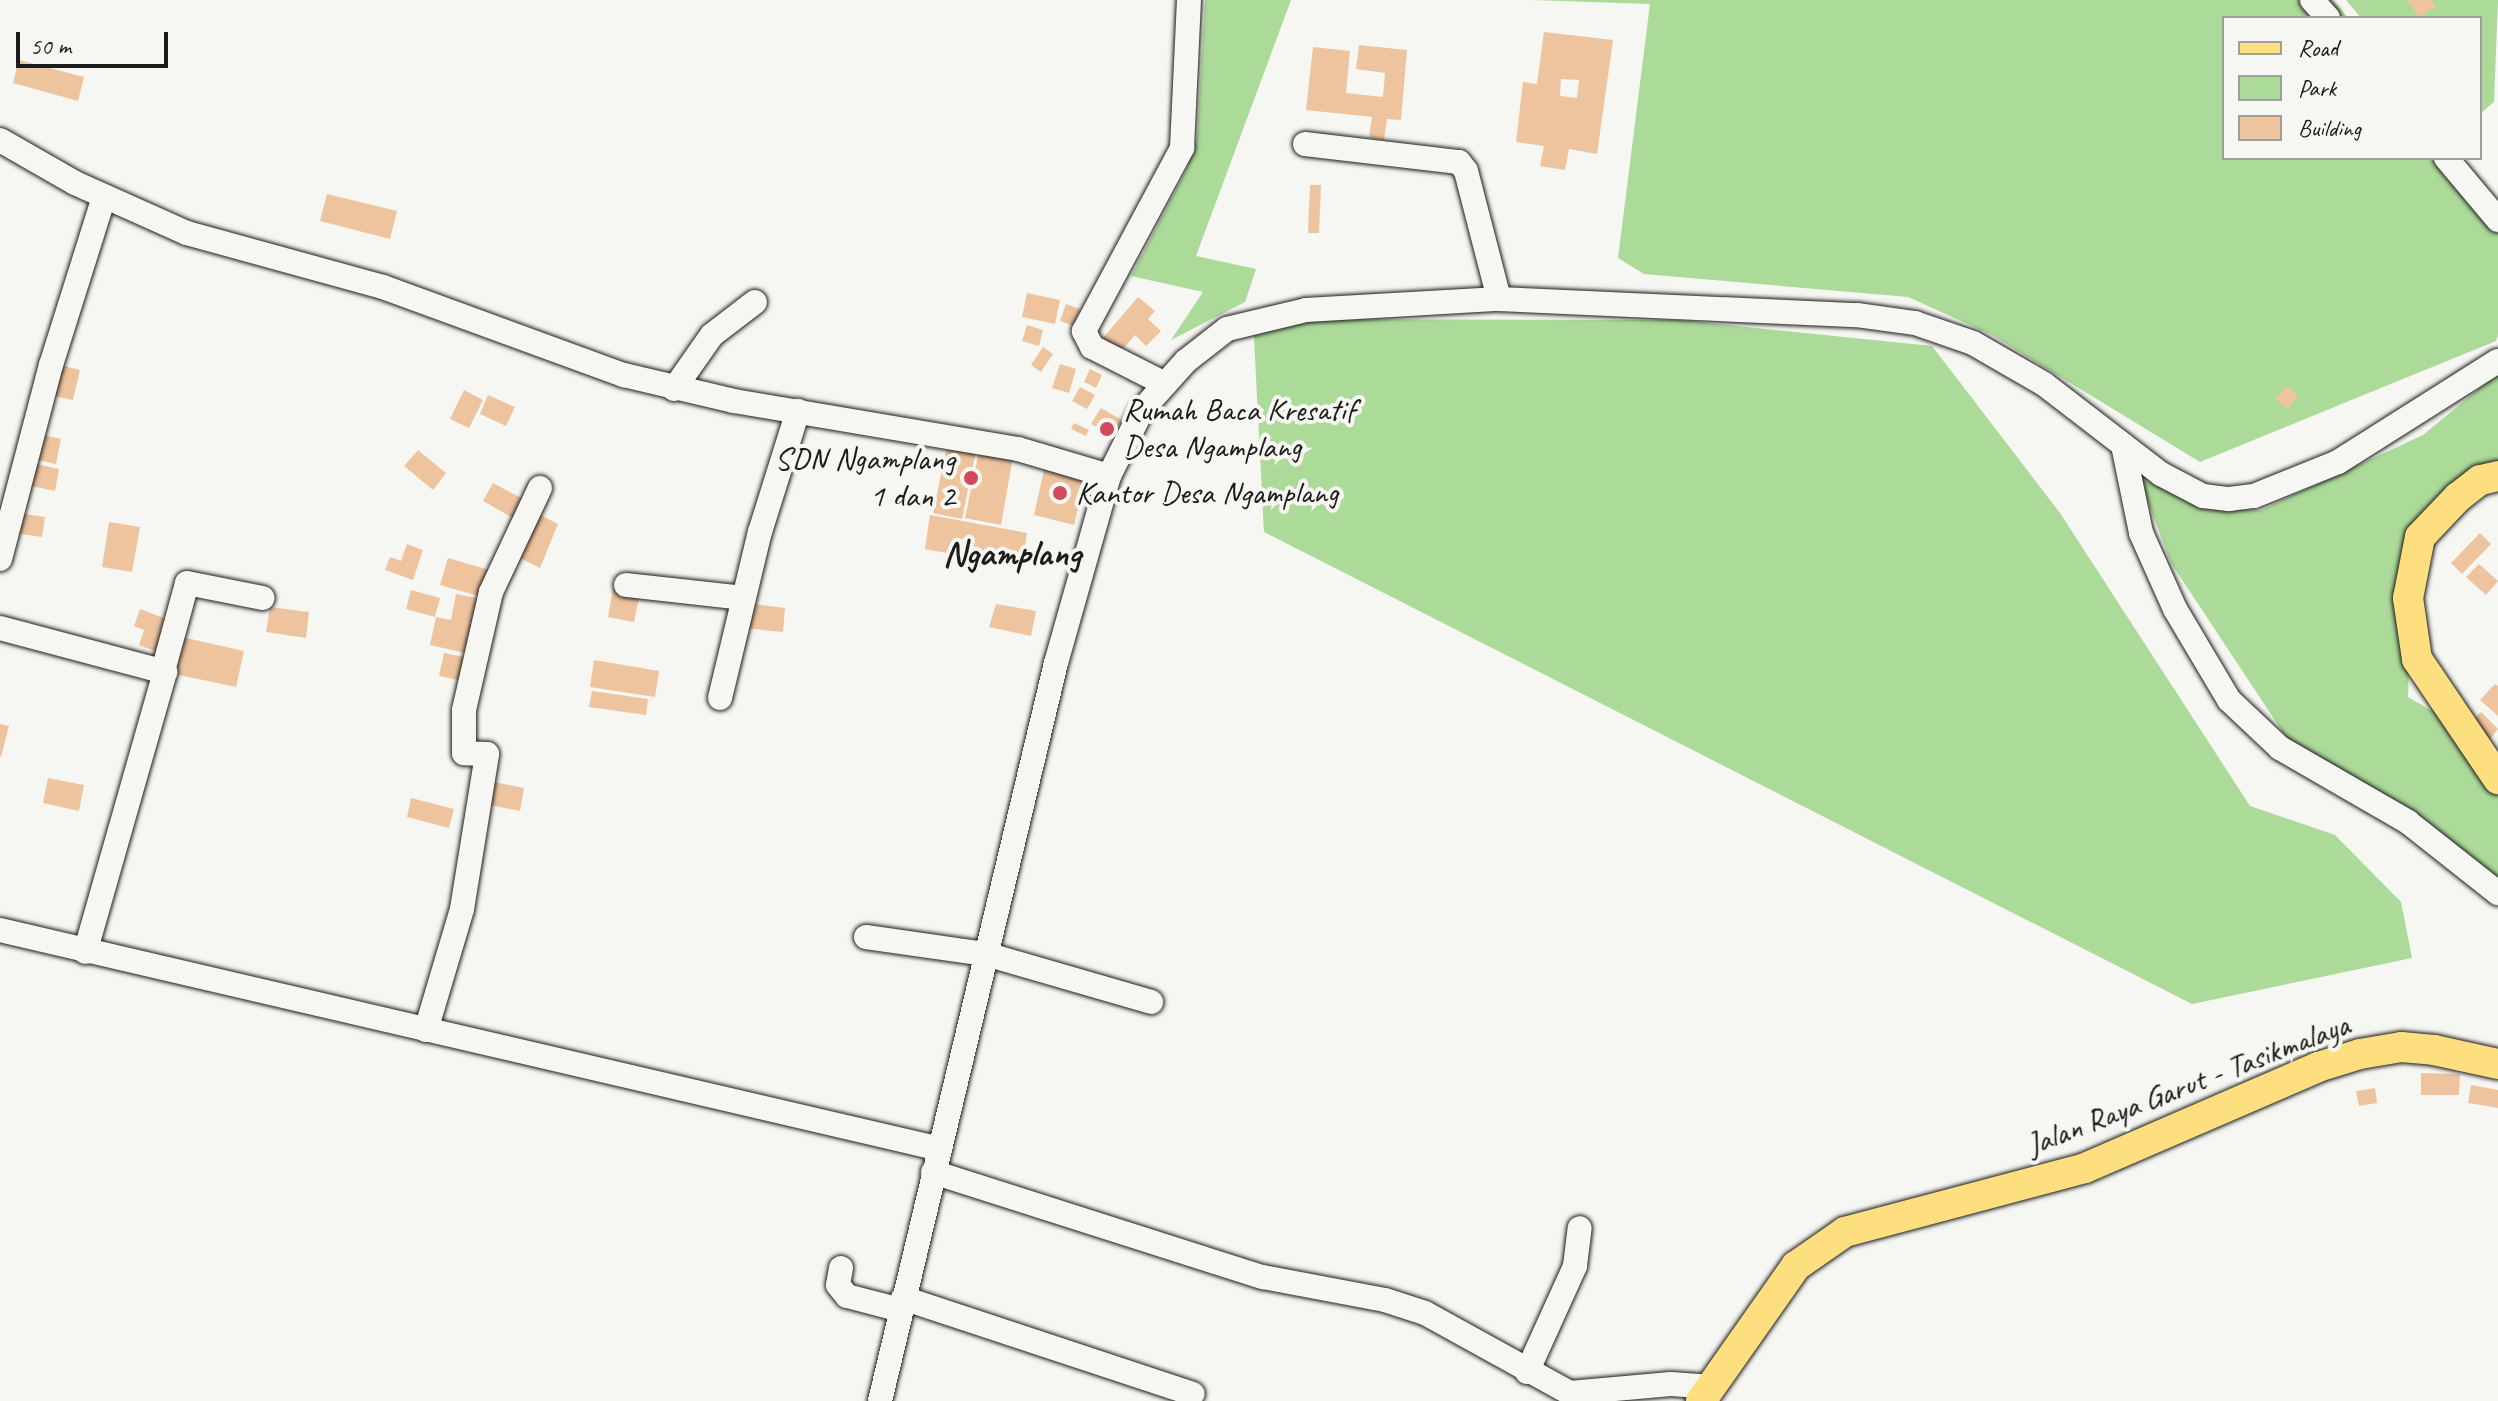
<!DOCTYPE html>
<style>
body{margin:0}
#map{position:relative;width:2498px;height:1401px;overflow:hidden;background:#f6f6f2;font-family:Caveat,sans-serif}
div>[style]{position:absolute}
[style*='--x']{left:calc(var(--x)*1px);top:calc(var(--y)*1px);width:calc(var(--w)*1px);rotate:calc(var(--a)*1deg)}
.green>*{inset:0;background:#acda99}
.building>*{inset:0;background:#eec49e}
.roads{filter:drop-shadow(0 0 2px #1c1c1c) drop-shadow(0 0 2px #1c1c1c)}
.minor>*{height:24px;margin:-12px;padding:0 12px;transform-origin:12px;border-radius:12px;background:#f6f6f2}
.major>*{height:30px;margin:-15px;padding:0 15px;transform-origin:15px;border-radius:15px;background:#fedf80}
.dots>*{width:22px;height:22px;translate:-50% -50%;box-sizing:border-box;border:4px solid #f6f6f2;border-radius:50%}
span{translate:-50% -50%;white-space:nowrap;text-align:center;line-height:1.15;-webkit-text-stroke:8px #f6f6f2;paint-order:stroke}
.poi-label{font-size:32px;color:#1c1c1c}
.left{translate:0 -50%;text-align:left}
.right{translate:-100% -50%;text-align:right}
.street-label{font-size:32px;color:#1c1c1c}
.quarter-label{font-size:36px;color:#1c1c1c;font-weight:700}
.legend{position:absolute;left:2222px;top:16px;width:260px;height:144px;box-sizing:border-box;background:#f6f6f2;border:2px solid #9f9f9c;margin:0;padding:10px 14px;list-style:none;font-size:24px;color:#1c1c1c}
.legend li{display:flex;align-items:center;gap:16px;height:40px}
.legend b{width:40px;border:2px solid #9f9f9c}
.scale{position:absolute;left:16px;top:32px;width:152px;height:36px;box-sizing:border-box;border:4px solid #1c1c1c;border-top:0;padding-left:10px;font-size:24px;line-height:28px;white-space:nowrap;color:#1c1c1c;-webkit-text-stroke:6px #f6f6f2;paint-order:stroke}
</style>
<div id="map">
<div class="green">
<div style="clip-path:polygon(1205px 0,1291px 0,1196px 256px,1256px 269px,1245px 302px,1171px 340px,1203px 292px,1131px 276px,1186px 171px,1197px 140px)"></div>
<div style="clip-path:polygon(1531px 0,2333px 0,2348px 18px,2224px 18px,2224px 158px,2460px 158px,2498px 205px,2498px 335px,2496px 341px,2200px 462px,1992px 335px,1908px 297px,1644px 274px,1618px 258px,1650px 4px)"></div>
<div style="clip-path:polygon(2346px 0,2498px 0,2494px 102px,2480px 114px,2480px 18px,2361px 18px)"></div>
<div style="clip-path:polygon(1253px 319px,1679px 320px,1932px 346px,2060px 513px,2250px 806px,2335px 835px,2401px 902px,2412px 958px,2192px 1004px,1264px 532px)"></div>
<div style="clip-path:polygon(2498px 373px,2498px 462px,2413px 552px,2408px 697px,2458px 726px,2498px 779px,2498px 880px,2427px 821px,2288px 740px,2171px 563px,2139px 478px,2212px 508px,2261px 510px,2423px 435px)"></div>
</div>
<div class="building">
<div style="clip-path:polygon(2407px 0,2431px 0,2436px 7px,2419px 17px)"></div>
<div style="clip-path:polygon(evenodd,1544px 32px,1613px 40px,1597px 154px,1569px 149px,1565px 170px,1540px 166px,1544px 146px,1516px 142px,1523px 82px,1537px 84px,1544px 32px,1561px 79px,1579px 80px,1577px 98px,1560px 96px,1561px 79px)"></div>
<div style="clip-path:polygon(1359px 45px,1407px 50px,1401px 120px,1387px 119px,1384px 140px,1369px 137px,1372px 117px,1306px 110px,1313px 47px,1350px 51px,1346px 93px,1383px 97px,1385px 73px,1356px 69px)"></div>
<div style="clip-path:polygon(19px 60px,84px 77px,78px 101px,13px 83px)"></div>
<div style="clip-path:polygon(1310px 185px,1321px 185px,1319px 233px,1308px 233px)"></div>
<div style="clip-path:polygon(327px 194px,397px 211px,390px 239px,320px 221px)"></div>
<div style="clip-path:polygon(1027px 293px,1060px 300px,1055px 324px,1022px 317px)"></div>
<div style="clip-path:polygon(1138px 297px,1155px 311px,1148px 319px,1161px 331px,1146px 346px,1135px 335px,1120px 353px,1103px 338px)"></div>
<div style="clip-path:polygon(1066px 304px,1080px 309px,1074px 326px,1060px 321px)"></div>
<div style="clip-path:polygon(1027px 325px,1043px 330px,1039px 346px,1022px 341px)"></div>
<div style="clip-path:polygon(1043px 347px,1053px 354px,1041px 372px,1031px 365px)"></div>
<div style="clip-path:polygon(1060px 364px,1076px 369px,1069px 393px,1052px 388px)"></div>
<div style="clip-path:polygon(60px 365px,80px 370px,73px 400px,53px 396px)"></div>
<div style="clip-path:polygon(1090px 369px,1102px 375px,1096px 388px,1084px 382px)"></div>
<div style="clip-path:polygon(2287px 386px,2298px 396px,2288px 409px,2275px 399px)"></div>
<div style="clip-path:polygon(1080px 387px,1095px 395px,1087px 409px,1072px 401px)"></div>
<div style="clip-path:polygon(464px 390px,483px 400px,469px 428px,450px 419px)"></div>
<div style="clip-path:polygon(488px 395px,515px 407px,506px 426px,480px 414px)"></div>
<div style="clip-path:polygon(1101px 408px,1122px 420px,1113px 436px,1091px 424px)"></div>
<div style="clip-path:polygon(1074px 423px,1089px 430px,1086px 436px,1071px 429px)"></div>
<div style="clip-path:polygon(34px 433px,61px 439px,56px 464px,29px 458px)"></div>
<div style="clip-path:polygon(948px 441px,977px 446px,962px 519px,933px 513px)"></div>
<div style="clip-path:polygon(980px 446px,1014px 451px,1001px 525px,965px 518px)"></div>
<div style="clip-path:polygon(418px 450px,446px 473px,433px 490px,404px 466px)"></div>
<div style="clip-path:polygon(1046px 461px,1087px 471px,1074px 525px,1034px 515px)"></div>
<div style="clip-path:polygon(31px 463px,59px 469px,55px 491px,26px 485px)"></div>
<div style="clip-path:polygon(493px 483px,530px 503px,520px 522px,483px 501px)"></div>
<div style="clip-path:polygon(533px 511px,558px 524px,540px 568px,514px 555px,527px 527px,539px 532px,526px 525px)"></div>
<div style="clip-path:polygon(18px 513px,45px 517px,42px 537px,15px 533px)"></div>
<div style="clip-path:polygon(930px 515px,1027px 533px,1022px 567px,925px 549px)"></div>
<div style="clip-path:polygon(109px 522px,140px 527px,132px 572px,102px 567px)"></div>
<div style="clip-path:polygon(2480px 533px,2491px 544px,2462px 574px,2451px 563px)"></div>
<div style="clip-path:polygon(407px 544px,423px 550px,413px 580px,385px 570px,390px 557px,401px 561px)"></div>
<div style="clip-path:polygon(448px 558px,489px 570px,482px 597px,440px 585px)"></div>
<div style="clip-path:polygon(2479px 564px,2498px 581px,2486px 595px,2466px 577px)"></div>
<div style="clip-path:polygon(613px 588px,640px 593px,634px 622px,608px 617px)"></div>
<div style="clip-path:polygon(411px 590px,440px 598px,435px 617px,406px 609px)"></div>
<div style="clip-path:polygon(456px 594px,486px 600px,481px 625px,462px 622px,481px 626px,474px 655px,430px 645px,436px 617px,451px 620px)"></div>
<div style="clip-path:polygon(746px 603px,785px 608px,783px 632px,743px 628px)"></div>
<div style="clip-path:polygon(996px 604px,1036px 611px,1031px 636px,989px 627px)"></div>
<div style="clip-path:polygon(270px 607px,309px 612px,306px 638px,266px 632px)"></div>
<div style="clip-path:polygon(140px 609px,169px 620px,157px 652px,139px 645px,144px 630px,134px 626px)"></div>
<div style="clip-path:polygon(173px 635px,244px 651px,236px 687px,165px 672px)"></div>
<div style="clip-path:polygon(444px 653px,468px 658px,463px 681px,439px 676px)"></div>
<div style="clip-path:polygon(594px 660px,659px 671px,655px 697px,590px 687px)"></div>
<div style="clip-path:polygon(2495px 684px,2498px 686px,2498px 716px,2480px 700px)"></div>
<div style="clip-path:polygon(592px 691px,648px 699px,646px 715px,589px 707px)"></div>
<div style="clip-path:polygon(2481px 712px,2498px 729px,2490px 739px,2472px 721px)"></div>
<div style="clip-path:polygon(0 724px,9px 726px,1px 757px,0 756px)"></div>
<div style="clip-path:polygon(48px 778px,84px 785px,79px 811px,43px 803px)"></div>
<div style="clip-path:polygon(489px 781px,524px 788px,520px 811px,485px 804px)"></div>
<div style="clip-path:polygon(411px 798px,454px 809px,449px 828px,407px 817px)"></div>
<div style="clip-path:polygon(2421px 1073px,2460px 1074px,2459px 1095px,2421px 1095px)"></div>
<div style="clip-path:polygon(2471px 1085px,2498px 1090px,2498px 1108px,2468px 1103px)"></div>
<div style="clip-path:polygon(2375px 1088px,2377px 1103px,2359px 1106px,2356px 1091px)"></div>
</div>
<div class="roads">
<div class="minor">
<div style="--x:2312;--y:0;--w:24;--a:48"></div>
<div style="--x:0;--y:140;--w:86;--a:29.8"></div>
<div style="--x:75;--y:183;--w:123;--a:24.1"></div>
<div style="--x:187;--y:233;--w:203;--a:15.4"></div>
<div style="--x:383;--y:287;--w:257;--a:20.1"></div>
<div style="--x:624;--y:375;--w:113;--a:13.3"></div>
<div style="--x:734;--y:401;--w:288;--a:9.6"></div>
<div style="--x:1018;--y:449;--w:95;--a:16.5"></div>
<div style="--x:1109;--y:476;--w:74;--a:-63.4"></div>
<div style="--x:1142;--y:410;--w:66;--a:-48.1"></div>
<div style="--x:1186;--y:361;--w:52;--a:-38"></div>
<div style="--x:1227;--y:329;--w:81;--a:-13.5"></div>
<div style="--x:1306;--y:310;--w:193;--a:-3.3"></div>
<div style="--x:1499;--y:299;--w:358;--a:2.6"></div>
<div style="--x:1857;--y:315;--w:59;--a:7.9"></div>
<div style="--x:1915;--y:323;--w:61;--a:19"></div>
<div style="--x:1973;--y:343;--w:82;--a:30"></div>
<div style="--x:2044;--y:384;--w:148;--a:37.6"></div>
<div style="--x:2161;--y:474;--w:47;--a:27.6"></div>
<div style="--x:2203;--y:496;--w:26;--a:7"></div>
<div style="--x:2229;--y:499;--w:25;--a:-7"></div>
<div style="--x:2254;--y:496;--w:91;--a:-22"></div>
<div style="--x:2338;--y:462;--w:189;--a:-32.3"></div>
<div style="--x:1305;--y:144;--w:155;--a:6.7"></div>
<div style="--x:1459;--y:162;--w:11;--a:52"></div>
<div style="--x:1466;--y:171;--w:132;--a:75.5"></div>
<div style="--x:2446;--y:158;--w:81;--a:50"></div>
<div style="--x:1165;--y:384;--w:82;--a:-153.1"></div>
<div style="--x:1092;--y:347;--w:18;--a:-117"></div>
<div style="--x:1084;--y:331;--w:208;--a:-61.8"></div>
<div style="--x:1182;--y:148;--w:148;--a:-87.3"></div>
<div style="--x:674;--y:389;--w:66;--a:-54.9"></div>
<div style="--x:712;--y:335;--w:54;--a:-37.5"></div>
<div style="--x:2123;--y:445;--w:90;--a:78.4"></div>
<div style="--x:2141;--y:533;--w:83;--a:65.9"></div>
<div style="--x:2175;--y:609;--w:106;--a:59.3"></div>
<div style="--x:2229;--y:700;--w:70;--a:43.3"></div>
<div style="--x:2280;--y:748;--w:148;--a:30"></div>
<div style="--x:2408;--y:822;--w:115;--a:38.3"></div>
<div style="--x:0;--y:559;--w:201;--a:-75.3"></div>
<div style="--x:51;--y:365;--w:176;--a:-72.5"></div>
<div style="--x:626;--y:585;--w:118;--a:6.3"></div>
<div style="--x:0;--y:628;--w:171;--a:14.9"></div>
<div style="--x:165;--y:672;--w:291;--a:105.9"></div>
<div style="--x:163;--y:671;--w:91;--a:-74.7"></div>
<div style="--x:187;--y:583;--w:77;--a:11.2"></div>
<div style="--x:720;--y:698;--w:171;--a:-76.5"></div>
<div style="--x:760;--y:532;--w:127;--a:-72.6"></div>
<div style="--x:0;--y:930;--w:961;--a:13.11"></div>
<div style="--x:866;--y:937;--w:121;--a:8.1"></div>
<div style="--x:986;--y:954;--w:172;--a:16.2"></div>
<div style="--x:426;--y:1030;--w:126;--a:-73.4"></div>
<div style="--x:462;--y:909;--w:157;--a:-80.8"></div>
<div style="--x:487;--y:754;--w:23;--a:-178"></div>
<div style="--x:464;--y:753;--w:43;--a:-90"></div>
<div style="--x:464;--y:710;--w:121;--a:-77.1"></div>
<div style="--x:491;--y:592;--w:115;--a:-64.8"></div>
<div style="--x:933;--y:1172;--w:346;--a:17.7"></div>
<div style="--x:1263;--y:1277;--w:124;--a:10.7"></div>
<div style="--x:1385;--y:1300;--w:42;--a:18"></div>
<div style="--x:1425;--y:1313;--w:166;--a:28.9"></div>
<div style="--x:1570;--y:1393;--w:101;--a:-5.1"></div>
<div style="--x:1671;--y:1384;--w:39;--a:4"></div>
<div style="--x:841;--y:1268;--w:17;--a:100"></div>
<div style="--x:838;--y:1285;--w:14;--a:51"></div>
<div style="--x:847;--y:1296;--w:56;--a:14.5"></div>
<div style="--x:903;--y:1298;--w:305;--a:18.3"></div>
<div style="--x:1527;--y:1372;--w:116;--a:-65.6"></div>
<div style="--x:1575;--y:1266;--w:38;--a:-83"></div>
<div style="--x:880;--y:1401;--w:759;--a:-76.59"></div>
<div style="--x:1056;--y:663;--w:194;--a:-74.2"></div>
</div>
<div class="major">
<div style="--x:2498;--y:476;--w:18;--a:167"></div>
<div style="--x:2480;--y:480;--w:28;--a:142"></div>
<div style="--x:2458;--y:497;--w:55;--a:133.5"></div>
<div style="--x:2420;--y:537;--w:62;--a:101.1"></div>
<div style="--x:2408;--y:598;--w:62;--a:81.6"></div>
<div style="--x:2417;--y:659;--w:145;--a:56"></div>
<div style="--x:1701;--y:1401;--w:165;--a:-54.9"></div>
<div style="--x:1796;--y:1266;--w:60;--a:-34.8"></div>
<div style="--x:1845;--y:1232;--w:248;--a:-14.9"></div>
<div style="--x:2085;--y:1168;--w:254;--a:-23.4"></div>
<div style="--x:2318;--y:1067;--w:44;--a:-17.2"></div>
<div style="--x:2360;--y:1054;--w:42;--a:-9.7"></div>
<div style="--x:2401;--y:1047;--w:33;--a:5"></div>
<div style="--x:2434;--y:1050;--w:66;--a:12.3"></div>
</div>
</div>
<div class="dots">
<div style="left:1107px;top:429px;background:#d1495b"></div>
<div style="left:971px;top:478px;background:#d1495b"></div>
<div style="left:1060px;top:493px;background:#d1495b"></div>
</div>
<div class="poi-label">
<span class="left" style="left:1123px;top:429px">Rumah Baca Kresatif<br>Desa Ngamplang</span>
<span class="right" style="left:955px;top:478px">SDN Ngamplang<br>1 dan 2</span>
<span class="left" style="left:1076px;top:493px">Kantor Desa Ngamplang</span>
</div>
<div class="street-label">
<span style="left:2188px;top:1085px;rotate:-21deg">Jalan Raya Garut - Tasikmalaya</span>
</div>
<div class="quarter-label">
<span style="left:1012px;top:554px">Ngamplang</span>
</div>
<ul class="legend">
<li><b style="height:10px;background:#fedf80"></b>Road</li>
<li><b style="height:22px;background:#acda99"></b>Park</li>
<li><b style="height:22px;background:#eec49e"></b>Building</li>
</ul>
<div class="scale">50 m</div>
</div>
